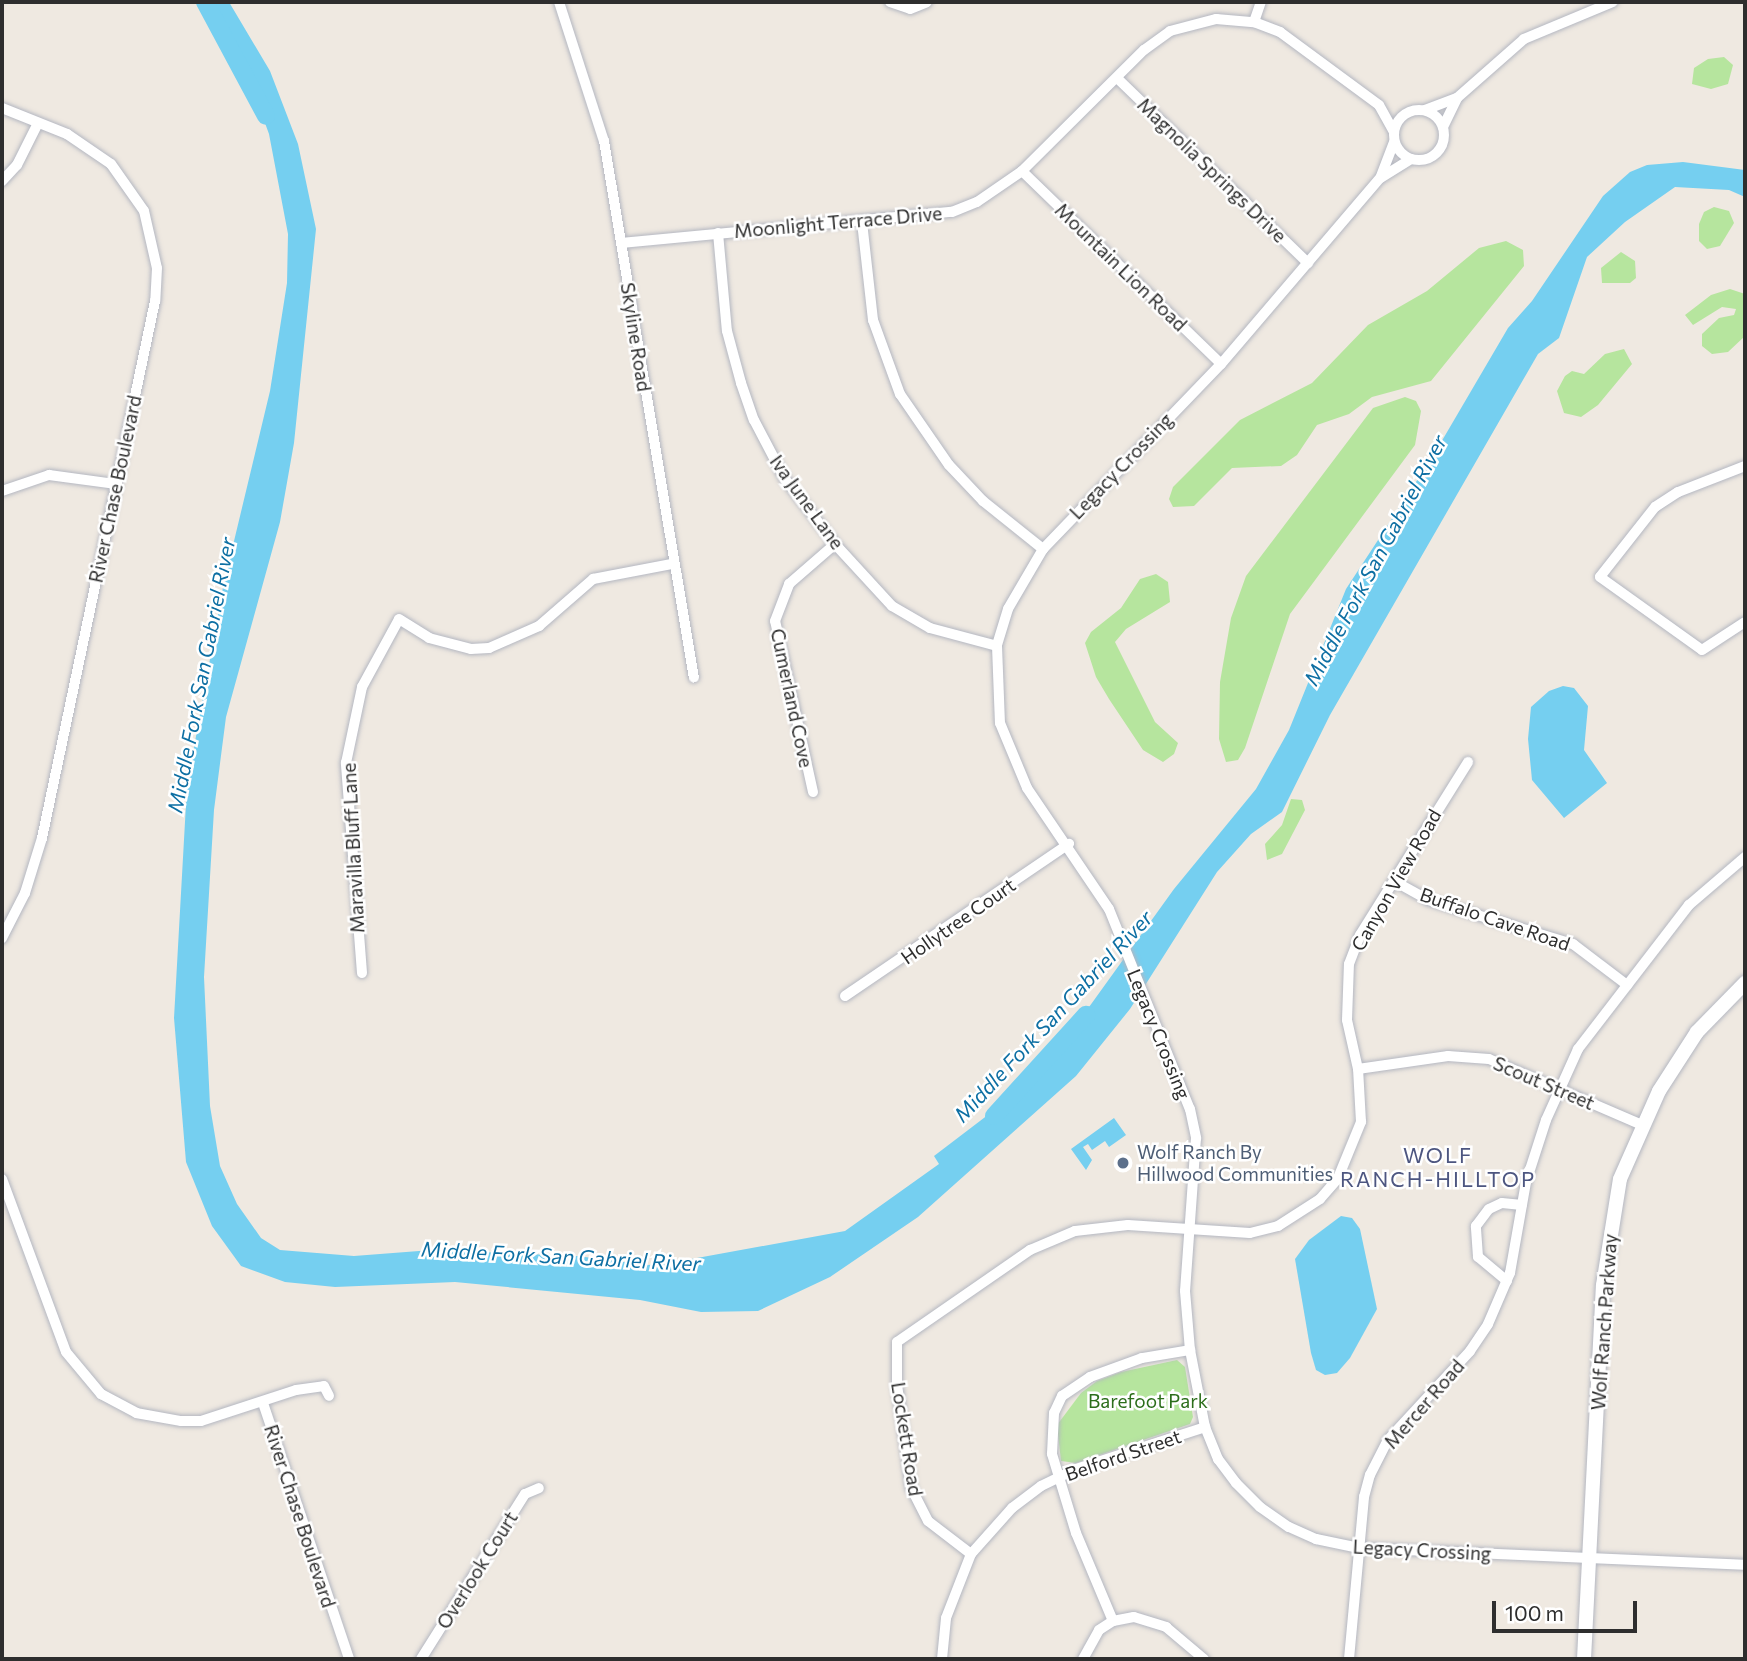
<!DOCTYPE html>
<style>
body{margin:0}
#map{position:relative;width:1747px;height:1661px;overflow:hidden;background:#efe9e1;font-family:Commissioner,sans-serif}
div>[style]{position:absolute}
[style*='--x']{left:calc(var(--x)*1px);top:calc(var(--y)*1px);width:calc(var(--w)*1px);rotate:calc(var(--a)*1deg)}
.green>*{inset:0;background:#b6e59e}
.water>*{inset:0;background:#75cff0}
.river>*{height:18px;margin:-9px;padding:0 9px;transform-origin:9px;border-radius:9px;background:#75cff0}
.roads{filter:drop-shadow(0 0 2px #b4b7c1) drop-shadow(0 0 2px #b4b7c1)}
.street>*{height:10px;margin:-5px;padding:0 5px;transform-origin:5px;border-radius:5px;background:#fff}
.street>.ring{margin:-5px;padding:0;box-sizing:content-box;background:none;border:10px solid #fff;border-radius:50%}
.secondary>*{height:14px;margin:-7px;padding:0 7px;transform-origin:7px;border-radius:7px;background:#fff}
.dots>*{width:19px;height:19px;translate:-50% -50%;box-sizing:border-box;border:4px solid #fff;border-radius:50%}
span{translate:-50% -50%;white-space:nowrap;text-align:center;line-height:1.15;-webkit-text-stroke:5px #fff;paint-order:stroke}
.street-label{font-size:19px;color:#2e2e2e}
.service-label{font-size:19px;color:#4e5e75}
.left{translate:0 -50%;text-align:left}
.park-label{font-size:19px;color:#2c6e1b}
.water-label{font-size:21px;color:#0d6fa3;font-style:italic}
.neighbourhood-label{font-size:21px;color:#4d5680;letter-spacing:2px}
.frame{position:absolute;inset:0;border:4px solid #2e2e2e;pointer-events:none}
.scale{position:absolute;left:1492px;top:1601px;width:145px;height:32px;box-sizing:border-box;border:4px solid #2e2e2e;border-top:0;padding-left:9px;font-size:21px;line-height:24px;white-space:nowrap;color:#2e2e2e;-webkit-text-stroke:5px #fff;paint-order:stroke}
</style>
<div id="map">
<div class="green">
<div style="clip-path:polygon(1724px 57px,1733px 65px,1728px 84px,1711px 89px,1692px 84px,1694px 68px,1708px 59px)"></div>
<div style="clip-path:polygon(1714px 207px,1729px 211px,1734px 223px,1720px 246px,1707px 249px,1699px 241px,1699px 224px,1704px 212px)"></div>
<div style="clip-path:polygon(1506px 241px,1523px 250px,1524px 266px,1431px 381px,1372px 397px,1349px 414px,1317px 425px,1297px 455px,1281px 466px,1232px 468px,1194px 506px,1173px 507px,1169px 499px,1173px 487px,1240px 420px,1312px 383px,1368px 325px,1427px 291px,1479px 248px)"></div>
<div style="clip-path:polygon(1621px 252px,1635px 261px,1636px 278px,1630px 283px,1602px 283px,1601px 268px)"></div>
<div style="clip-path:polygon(1730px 289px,1745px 294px,1745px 336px,1728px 352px,1712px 354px,1702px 346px,1702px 334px,1719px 318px,1734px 315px,1736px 309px,1722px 307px,1693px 325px,1685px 315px,1711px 295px)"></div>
<div style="clip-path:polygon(1624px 349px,1632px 364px,1598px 405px,1581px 417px,1564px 413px,1557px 391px,1565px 376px,1572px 371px,1584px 374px,1605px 354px)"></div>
<div style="clip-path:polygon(1405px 397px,1416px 401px,1421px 411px,1415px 445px,1290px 614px,1245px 748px,1238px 760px,1226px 762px,1219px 739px,1220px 682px,1231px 618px,1246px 576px,1373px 408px)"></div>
<div style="clip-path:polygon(1156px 574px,1168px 582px,1170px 602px,1126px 629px,1115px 642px,1155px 722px,1178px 743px,1174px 754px,1163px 762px,1143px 750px,1109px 699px,1096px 677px,1085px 643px,1091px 632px,1121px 608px,1140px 579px)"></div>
<div style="clip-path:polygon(1291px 799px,1302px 800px,1305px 810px,1282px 854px,1267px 860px,1265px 844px,1282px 825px)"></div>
<div style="clip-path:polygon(1177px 1360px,1185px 1367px,1193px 1417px,1190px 1424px,1076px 1463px,1061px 1461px,1057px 1425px,1081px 1393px,1097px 1381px,1121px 1372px)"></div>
</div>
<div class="water">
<div style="clip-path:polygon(197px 2px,229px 2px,270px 71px,298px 144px,316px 229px,294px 443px,280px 522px,226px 717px,214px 810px,204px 977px,210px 1106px,220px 1166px,237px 1204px,261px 1238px,280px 1250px,354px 1256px,432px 1250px,577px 1256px,648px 1265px,686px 1260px,845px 1231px,939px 1164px,934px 1156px,1018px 1092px,1061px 1046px,1174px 889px,1256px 789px,1289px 730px,1346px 589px,1433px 456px,1508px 328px,1532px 301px,1603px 196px,1630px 172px,1647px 165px,1683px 162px,1745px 170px,1745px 197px,1729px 190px,1675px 187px,1625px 222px,1587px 257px,1559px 338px,1538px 354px,1330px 715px,1282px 812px,1251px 834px,1217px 872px,1130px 1009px,1076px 1076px,918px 1217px,830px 1277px,758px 1311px,701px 1312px,640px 1300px,455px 1282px,335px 1287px,285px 1282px,241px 1266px,212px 1226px,186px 1162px,174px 1018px,187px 786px,223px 587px,270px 391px,287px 283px,288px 234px,269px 134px,247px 74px)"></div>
<div style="clip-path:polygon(1563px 686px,1574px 688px,1588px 706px,1584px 750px,1607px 783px,1564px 818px,1532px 780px,1528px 739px,1531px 707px,1549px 691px)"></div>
<div style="clip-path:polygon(1114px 1118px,1126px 1135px,1109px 1147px,1105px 1141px,1092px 1150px,1088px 1144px,1083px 1147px,1092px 1160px,1086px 1170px,1071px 1149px)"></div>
<div style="clip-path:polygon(1341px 1216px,1352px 1218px,1360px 1229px,1377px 1309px,1350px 1358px,1337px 1373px,1325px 1375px,1316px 1370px,1311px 1353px,1295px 1259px,1309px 1240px)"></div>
</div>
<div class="river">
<div style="--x:205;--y:2;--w:129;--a:61.8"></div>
<div style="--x:994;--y:1116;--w:137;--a:-47.7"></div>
</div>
<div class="roads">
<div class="street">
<div style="--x:559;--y:2;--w:146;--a:72.1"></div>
<div style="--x:604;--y:141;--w:544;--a:80.49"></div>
<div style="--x:890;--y:2;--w:21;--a:19"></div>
<div style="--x:910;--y:9;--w:18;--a:-22"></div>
<div style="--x:1254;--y:22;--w:21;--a:-71"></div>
<div style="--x:1117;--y:78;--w:266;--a:44.1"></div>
<div style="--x:2;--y:108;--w:70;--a:21.8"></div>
<div style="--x:67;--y:134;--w:53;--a:34.3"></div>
<div style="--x:111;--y:164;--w:57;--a:54.9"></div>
<div style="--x:144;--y:211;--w:58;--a:77.2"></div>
<div style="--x:157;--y:268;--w:33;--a:93"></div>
<div style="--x:155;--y:301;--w:549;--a:101.88"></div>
<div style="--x:42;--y:838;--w:58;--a:107.2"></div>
<div style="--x:25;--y:893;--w:51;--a:117.1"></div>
<div class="ring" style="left:1394px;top:110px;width:40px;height:40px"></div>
<div style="--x:1425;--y:110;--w:34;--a:-21"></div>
<div style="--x:1443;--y:127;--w:32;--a:-64"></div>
<div style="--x:1457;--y:98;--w:89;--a:-41.4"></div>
<div style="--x:1524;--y:39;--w:96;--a:-22.6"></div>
<div style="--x:1411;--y:159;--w:36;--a:148"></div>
<div style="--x:1380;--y:178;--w:245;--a:130.5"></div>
<div style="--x:1221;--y:364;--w:257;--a:133.9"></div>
<div style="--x:1043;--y:549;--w:69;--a:120.3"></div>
<div style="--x:1008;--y:609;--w:39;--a:107"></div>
<div style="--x:997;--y:646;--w:77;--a:87.8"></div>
<div style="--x:1000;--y:723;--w:70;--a:67.4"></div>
<div style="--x:1027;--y:788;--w:146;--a:55.9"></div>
<div style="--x:1109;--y:909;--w:216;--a:68"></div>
<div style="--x:1190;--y:1109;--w:30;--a:78"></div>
<div style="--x:1196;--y:1138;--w:153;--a:94.1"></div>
<div style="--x:1185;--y:1291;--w:59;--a:85.2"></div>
<div style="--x:1190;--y:1350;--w:78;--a:79"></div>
<div style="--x:1205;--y:1427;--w:35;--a:68"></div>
<div style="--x:1218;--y:1459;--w:30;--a:53"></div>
<div style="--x:1236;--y:1483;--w:34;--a:45"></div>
<div style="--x:1260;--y:1507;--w:35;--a:35"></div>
<div style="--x:1289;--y:1527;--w:30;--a:24"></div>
<div style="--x:1316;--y:1539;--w:44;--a:11.8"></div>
<div style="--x:1359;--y:1548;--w:386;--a:2.5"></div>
<div style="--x:1022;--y:171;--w:277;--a:44.1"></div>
<div style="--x:1381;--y:176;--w:36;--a:-69"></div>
<div style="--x:2;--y:181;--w:22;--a:-47"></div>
<div style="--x:17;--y:165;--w:47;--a:-63.4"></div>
<div style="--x:862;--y:222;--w:99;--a:83.6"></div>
<div style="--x:873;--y:320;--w:79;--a:70"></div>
<div style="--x:900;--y:394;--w:86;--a:55.4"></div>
<div style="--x:949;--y:465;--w:50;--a:46.6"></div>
<div style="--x:983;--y:501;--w:77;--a:38.7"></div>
<div style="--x:718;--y:233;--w:98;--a:84.8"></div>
<div style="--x:727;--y:331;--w:54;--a:74.9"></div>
<div style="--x:741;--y:383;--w:39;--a:71"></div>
<div style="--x:754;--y:420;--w:67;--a:62.3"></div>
<div style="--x:785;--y:479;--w:82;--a:52.4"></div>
<div style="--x:835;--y:544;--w:84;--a:47.4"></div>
<div style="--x:892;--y:606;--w:44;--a:30.1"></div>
<div style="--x:930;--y:628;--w:69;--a:15"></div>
<div style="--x:621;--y:243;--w:332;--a:-5.4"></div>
<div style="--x:952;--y:212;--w:27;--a:-22"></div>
<div style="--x:977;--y:202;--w:55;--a:-34.6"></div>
<div style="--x:1022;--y:171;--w:172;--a:-44.8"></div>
<div style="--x:1144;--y:50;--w:32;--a:-36"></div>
<div style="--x:1170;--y:31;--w:48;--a:-14.6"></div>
<div style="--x:1216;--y:19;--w:38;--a:5"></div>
<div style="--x:1254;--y:22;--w:28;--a:21"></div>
<div style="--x:1280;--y:32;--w:123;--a:36.4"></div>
<div style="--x:1379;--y:105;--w:31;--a:61"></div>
<div style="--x:1745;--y:466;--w:72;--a:158.8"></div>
<div style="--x:1678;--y:492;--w:27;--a:147"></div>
<div style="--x:1655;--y:507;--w:89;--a:128.2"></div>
<div style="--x:1600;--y:577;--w:125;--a:35.6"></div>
<div style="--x:1702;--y:650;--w:51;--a:-33.1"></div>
<div style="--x:2;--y:491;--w:50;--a:-18.8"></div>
<div style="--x:49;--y:475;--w:68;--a:7.7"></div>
<div style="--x:813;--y:792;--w:175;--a:-102.5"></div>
<div style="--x:775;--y:621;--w:40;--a:-69"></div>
<div style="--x:789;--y:584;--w:61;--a:-41"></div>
<div style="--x:1394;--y:881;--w:39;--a:29"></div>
<div style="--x:1428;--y:900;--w:152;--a:16.9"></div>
<div style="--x:1573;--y:944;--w:68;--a:37.2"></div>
<div style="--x:362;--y:973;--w:211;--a:-94.4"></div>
<div style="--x:346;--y:763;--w:78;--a:-78.1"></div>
<div style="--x:362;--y:687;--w:77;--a:-61.4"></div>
<div style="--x:399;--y:619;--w:36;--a:32"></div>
<div style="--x:429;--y:638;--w:43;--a:14.7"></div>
<div style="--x:471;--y:649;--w:18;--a:-3"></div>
<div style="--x:489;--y:648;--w:55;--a:-23.7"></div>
<div style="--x:539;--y:626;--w:72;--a:-41"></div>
<div style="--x:593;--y:579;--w:80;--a:-10.8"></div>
<div style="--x:845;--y:996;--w:271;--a:-34.2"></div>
<div style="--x:1358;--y:1069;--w:91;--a:-8.2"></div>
<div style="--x:1448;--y:1056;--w:41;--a:4.2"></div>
<div style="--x:1489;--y:1059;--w:167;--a:23.3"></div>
<div style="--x:2;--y:1179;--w:184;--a:69.7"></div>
<div style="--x:66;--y:1352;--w:55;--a:50.2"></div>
<div style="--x:101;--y:1394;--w:40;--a:28"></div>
<div style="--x:136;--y:1413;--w:46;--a:10.1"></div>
<div style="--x:181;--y:1421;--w:20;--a:0"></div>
<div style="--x:201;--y:1421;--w:100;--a:-18.1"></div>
<div style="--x:296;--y:1390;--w:28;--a:-8"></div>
<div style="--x:324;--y:1386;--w:11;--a:63"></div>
<div style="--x:1507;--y:1281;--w:38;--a:-140"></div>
<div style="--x:1478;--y:1257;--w:31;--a:-94"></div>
<div style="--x:1476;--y:1226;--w:21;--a:-53"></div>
<div style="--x:1489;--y:1209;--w:14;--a:-25"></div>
<div style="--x:1502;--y:1203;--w:20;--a:6"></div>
<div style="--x:263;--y:1403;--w:270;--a:71.4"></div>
<div style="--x:971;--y:1554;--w:54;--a:-142.5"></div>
<div style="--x:928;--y:1521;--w:37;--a:-117"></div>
<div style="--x:911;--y:1488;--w:105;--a:-97.7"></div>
<div style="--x:897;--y:1384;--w:42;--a:-90"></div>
<div style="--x:897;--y:1342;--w:162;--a:-34.7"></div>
<div style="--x:1030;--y:1250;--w:49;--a:-22.9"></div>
<div style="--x:1075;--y:1231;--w:53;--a:-6.5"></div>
<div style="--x:1128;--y:1225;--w:122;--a:3.8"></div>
<div style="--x:1250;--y:1233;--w:29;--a:-14"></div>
<div style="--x:1278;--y:1226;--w:50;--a:-32.7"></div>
<div style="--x:1320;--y:1199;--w:28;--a:-49"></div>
<div style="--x:1338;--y:1178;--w:61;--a:-67.7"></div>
<div style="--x:1361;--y:1122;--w:53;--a:-93.2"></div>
<div style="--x:1358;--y:1069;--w:50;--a:-102.7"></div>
<div style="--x:1347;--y:1020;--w:56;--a:-88"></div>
<div style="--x:1349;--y:964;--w:31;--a:-69"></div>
<div style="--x:1360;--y:935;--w:204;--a:-58"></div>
<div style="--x:1113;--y:1621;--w:95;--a:-112.8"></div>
<div style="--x:1076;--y:1533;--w:83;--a:-106.9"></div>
<div style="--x:1052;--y:1454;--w:41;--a:-87.2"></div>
<div style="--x:1054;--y:1413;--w:19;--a:-65"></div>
<div style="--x:1062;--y:1396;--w:34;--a:-34"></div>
<div style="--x:1090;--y:1377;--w:55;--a:-20.1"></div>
<div style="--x:1142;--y:1358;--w:49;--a:-9.5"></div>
<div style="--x:421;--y:1659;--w:195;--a:-57.8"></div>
<div style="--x:525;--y:1494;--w:15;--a:-23"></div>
<div style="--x:942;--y:1659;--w:41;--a:-84.4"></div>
<div style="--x:946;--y:1618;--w:69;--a:-68.7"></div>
<div style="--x:971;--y:1554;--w:62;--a:-48.3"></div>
<div style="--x:1012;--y:1508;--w:36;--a:-37"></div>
<div style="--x:1041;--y:1486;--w:39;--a:-26"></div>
<div style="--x:1076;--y:1469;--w:136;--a:-18"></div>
<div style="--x:1083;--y:1659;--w:33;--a:-61"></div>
<div style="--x:1099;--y:1630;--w:17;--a:-33"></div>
<div style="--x:1113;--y:1621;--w:21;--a:-11"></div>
<div style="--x:1134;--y:1617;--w:34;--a:17"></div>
<div style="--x:1166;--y:1627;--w:50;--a:40.1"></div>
<div style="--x:1349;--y:1659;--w:163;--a:-84.7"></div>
<div style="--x:1364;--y:1497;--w:23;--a:-75"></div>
<div style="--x:1370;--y:1475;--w:39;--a:-63"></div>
<div style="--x:1388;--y:1440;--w:121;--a:-47.3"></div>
<div style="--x:1470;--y:1351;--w:32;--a:-56"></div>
<div style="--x:1488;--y:1324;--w:56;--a:-66.7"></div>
<div style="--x:1510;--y:1273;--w:92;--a:-80"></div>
<div style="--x:1526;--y:1182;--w:65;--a:-72.1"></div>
<div style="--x:1546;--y:1120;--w:78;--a:-65.7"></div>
<div style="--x:1578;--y:1049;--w:182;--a:-52.4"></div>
<div style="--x:1689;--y:905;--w:74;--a:-40.6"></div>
</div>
<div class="secondary">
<div style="--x:1584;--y:1659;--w:374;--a:-87.1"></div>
<div style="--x:1603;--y:1285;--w:107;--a:-80.9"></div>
<div style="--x:1620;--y:1179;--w:96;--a:-66.1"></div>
<div style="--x:1659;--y:1091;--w:70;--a:-57.2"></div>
<div style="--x:1697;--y:1032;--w:69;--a:-45.6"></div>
</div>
</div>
<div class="dots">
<div style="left:1123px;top:1163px;background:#5c6f8a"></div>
</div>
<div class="street-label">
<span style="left:1212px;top:170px;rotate:44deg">Magnolia Springs Drive</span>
<span style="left:838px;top:222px;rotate:-5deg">Moonlight Terrace Drive</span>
<span style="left:1121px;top:267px;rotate:44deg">Mountain Lion Road</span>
<span style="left:636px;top:337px;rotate:81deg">Skyline Road</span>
<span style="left:1121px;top:466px;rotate:-46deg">Legacy Crossing</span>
<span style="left:115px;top:489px;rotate:-78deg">River Chase Boulevard</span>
<span style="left:807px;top:502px;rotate:54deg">Iva June Lane</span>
<span style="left:792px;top:698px;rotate:78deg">Cumerland Cove</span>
<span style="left:353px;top:848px;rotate:-93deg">Maravilla Bluff Lane</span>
<span style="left:1396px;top:880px;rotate:-60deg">Canyon View Road</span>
<span style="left:1495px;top:919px;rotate:19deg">Buffalo Cave Road</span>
<span style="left:958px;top:921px;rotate:-35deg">Hollytree Court</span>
<span style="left:1159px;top:1034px;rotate:68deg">Legacy Crossing</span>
<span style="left:1544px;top:1083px;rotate:23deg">Scout Street</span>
<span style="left:1604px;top:1322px;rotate:-86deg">Wolf Ranch Parkway</span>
<span style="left:1424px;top:1404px;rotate:-49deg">Mercer Road</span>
<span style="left:907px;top:1439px;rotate:81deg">Lockett Road</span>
<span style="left:1123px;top:1455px;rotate:-19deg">Belford Street</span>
<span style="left:300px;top:1516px;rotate:72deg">River Chase Boulevard</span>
<span style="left:1422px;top:1550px;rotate:3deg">Legacy Crossing</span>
<span style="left:477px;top:1570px;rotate:-58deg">Overlook Court</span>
</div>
<div class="service-label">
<span class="left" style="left:1137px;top:1163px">Wolf Ranch By<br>Hillwood Communities</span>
</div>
<div class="park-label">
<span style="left:1148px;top:1401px">Barefoot Park</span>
</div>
<div class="water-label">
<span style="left:1375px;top:560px;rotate:-62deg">Middle Fork San Gabriel River</span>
<span style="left:201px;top:675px;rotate:-79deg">Middle Fork San Gabriel River</span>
<span style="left:1053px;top:1016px;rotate:-47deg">Middle Fork San Gabriel River</span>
<span style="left:561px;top:1256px;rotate:3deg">Middle Fork San Gabriel River</span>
</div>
<div class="neighbourhood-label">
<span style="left:1438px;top:1167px">WOLF<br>RANCH-HILLTOP</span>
</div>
<div class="frame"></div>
<div class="scale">100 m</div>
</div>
